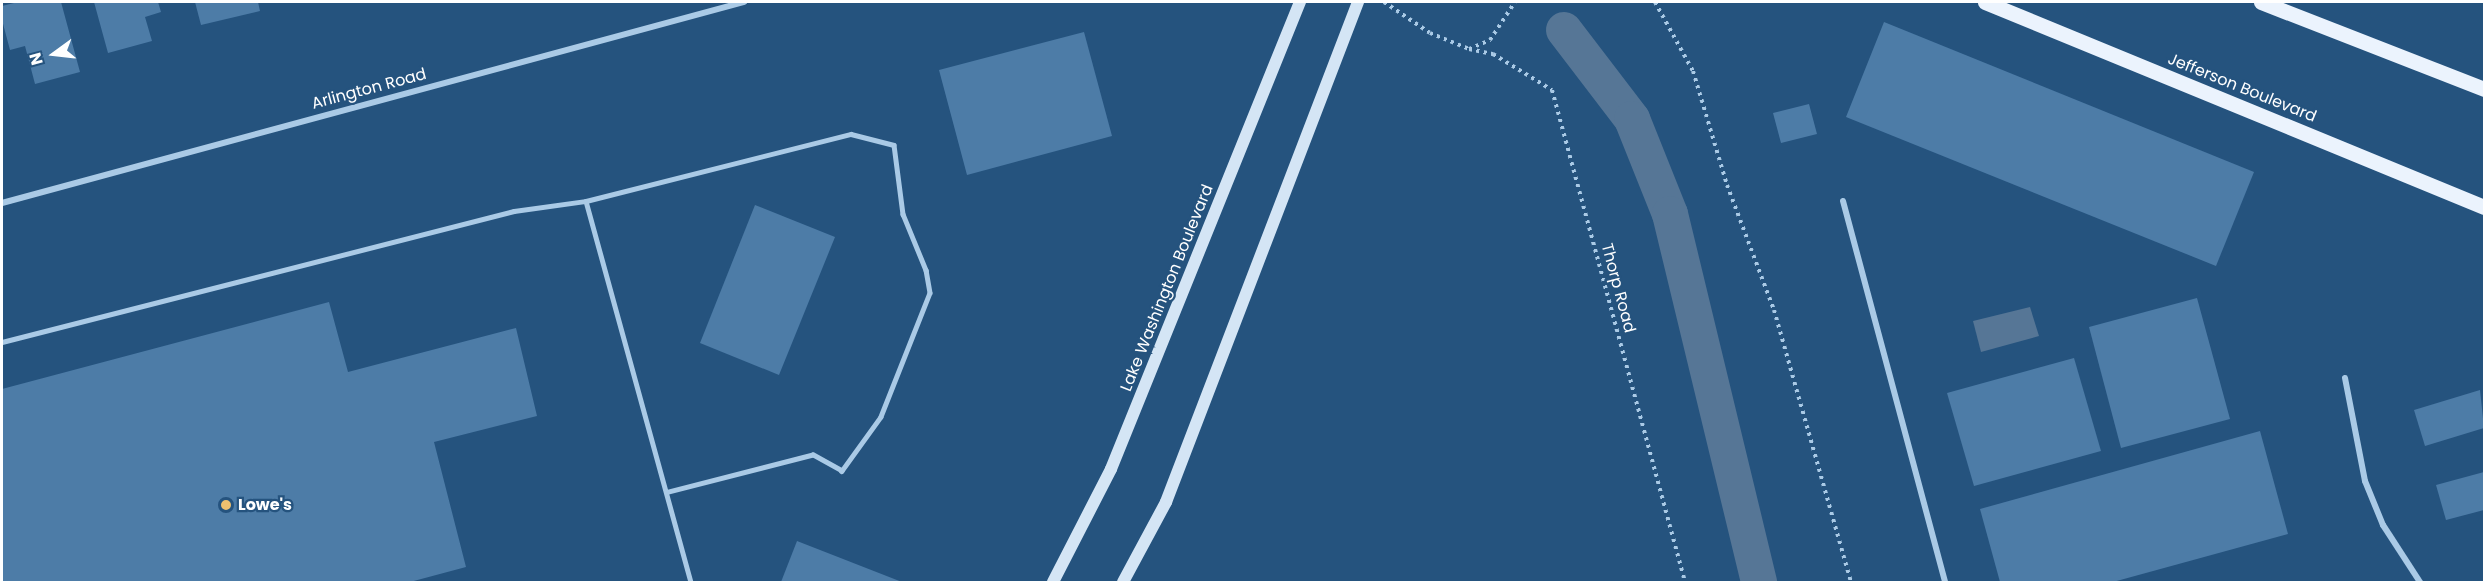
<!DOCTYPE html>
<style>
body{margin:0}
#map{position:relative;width:2486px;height:584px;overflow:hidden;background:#25537e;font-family:Poppins,sans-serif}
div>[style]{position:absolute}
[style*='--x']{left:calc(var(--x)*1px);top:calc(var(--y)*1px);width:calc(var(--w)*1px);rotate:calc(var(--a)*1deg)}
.water>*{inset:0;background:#567696}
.canal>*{height:36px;margin:-18px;padding:0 18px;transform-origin:18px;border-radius:18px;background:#567696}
.building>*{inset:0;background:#4d7ca7}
.path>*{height:4px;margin-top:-2px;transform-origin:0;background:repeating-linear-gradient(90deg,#aacae6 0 3px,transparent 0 7.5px)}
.lane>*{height:4.5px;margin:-2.25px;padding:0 2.25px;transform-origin:2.25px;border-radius:2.25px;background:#aacae6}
.street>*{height:6px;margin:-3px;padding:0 3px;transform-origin:3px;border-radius:3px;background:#aacae6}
.secondary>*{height:12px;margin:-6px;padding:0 6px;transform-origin:6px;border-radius:6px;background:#d4e5f5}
.primary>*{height:15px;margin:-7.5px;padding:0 7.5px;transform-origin:7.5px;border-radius:7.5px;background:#ebf3fd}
.dots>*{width:16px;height:16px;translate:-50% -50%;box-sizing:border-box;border:3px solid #25537e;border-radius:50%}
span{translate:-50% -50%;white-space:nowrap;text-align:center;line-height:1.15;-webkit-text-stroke:4.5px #25537e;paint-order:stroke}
.street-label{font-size:16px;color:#fff}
.poi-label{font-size:16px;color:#fff;font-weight:700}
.left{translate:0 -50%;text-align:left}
.frame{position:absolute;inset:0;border:3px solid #fff;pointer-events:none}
.north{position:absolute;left:24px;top:24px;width:60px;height:60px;-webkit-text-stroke:4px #25537e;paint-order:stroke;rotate:255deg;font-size:16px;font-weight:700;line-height:24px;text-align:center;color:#fff}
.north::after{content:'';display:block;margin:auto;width:21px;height:27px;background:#fff;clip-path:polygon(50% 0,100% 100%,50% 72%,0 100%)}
</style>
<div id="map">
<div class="water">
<div style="clip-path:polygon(2030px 307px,2039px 336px,1981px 352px,1973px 321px)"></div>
</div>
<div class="canal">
<div style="--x:1564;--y:30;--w:112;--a:52.6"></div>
<div style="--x:1632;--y:119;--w:102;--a:68.2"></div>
<div style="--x:1670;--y:214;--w:379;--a:76.4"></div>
</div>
<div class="building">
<div style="clip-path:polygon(18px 2px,61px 2px,80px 72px,35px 84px,25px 46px,10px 50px,2px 20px,2px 6px)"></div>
<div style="clip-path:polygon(94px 2px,158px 2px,161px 12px,145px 17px,152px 41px,108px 53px)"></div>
<div style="clip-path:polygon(195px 2px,258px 2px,260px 11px,201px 25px)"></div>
<div style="clip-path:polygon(1884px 22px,2254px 172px,2216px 266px,1846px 117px)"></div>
<div style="clip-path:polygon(1084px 32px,1112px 136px,967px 175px,939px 70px)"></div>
<div style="clip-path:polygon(1809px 104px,1817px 134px,1781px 143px,1773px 113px)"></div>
<div style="clip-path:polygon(755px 205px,835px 237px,779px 375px,700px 343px)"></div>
<div style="clip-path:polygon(2197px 298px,2230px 419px,2121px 448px,2089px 327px)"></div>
<div style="clip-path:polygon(329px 302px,348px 372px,516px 328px,537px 416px,434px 442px,466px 567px,410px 582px,2px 582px,2px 389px)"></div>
<div style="clip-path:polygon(2074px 358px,2101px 451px,1974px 486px,1947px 393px)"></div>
<div style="clip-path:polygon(2480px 390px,2484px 428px,2425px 446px,2414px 410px)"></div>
<div style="clip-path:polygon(2260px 431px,2288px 534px,2113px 582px,2000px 582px,1980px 509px)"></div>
<div style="clip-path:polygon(2484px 472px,2484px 510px,2446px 520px,2436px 485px)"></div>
<div style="clip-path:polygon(797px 541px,902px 582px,781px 582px)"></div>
</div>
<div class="path">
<div style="--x:1384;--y:2;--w:55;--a:34"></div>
<div style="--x:1430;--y:33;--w:42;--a:22.3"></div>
<div style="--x:1469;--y:49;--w:23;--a:-23"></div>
<div style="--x:1490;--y:40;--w:45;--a:-56.7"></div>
<div style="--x:1655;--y:2;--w:79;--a:61.2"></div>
<div style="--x:1693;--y:71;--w:119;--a:73.4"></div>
<div style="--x:1727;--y:185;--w:134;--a:69.4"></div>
<div style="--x:1774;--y:310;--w:283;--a:74.2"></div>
<div style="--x:1469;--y:49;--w:25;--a:12"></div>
<div style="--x:1493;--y:54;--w:69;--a:31.4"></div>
<div style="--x:1552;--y:90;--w:510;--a:74.87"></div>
</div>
<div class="lane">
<div style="--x:586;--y:201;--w:273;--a:-14.2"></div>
<div style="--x:851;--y:134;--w:44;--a:14.3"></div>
<div style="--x:894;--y:145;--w:70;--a:82.6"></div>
<div style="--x:903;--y:214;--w:61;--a:67.7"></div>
<div style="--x:926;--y:270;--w:23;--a:80"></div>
<div style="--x:930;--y:293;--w:133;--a:111.6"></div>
<div style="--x:881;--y:417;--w:67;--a:125.8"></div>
<div style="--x:842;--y:471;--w:33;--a:-151"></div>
<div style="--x:813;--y:455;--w:149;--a:165.6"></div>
<div style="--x:2;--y:342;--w:528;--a:-14.35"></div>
<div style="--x:514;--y:211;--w:73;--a:-7.9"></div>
<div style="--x:586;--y:201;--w:395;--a:74.6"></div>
</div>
<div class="street">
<div style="--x:1843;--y:201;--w:394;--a:75"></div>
<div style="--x:2;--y:203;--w:769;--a:-15.16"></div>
<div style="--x:2345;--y:378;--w:105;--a:79"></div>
<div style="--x:2365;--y:481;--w:48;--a:67.8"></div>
<div style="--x:2383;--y:525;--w:68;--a:57"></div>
</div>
<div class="secondary">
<div style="--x:1053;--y:582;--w:127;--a:-62.8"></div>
<div style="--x:1111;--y:469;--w:504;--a:-67.97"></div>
<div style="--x:1123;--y:582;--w:91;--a:-61.7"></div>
<div style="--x:1166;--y:502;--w:536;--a:-68.99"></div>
</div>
<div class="primary">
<div style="--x:1985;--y:2;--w:539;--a:22.33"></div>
<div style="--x:2261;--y:2;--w:239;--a:21.3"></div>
</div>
<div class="dots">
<div style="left:226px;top:505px;background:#efc06f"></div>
</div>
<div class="street-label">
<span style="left:2242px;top:88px;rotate:22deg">Jefferson Boulevard</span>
<span style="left:369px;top:89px;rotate:-15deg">Arlington Road</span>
<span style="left:1167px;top:288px;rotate:-68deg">Lake Washington Boulevard</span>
<span style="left:1618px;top:288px;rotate:75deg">Thorp Road</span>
</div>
<div class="poi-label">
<span class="left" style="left:238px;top:505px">Lowe's</span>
</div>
<div class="frame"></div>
<div class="north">N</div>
</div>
